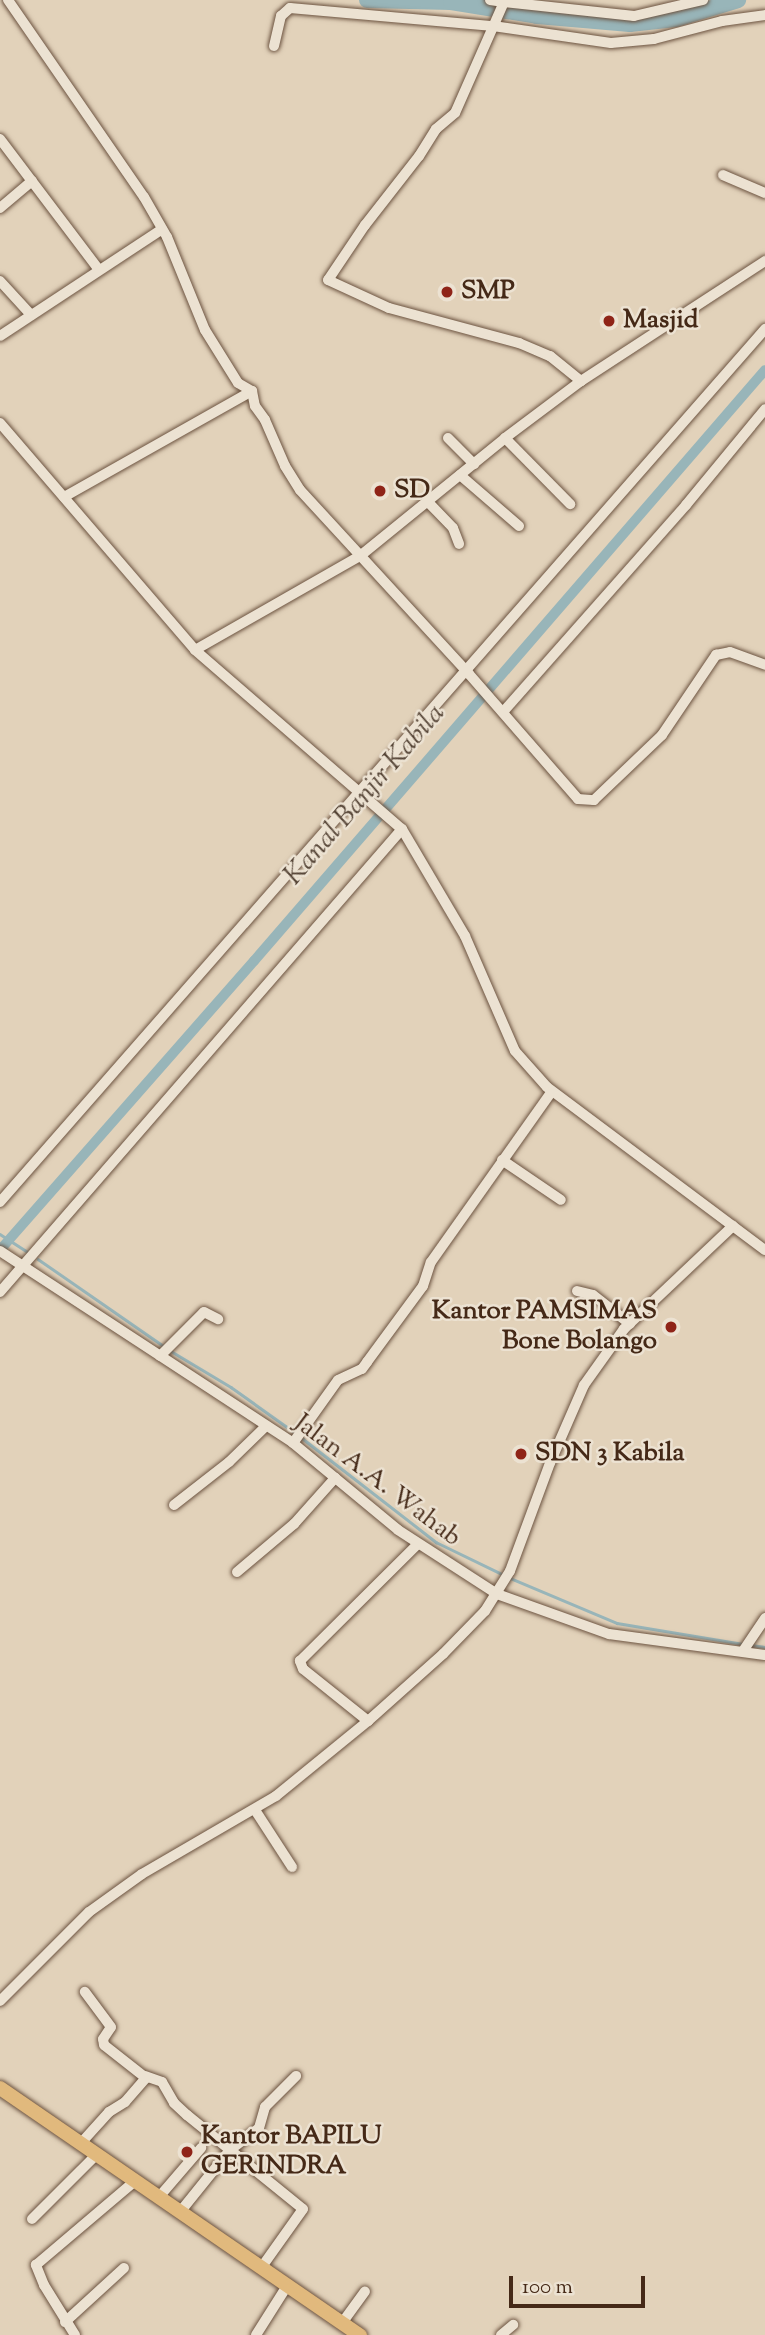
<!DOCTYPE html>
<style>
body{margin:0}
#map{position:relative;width:765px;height:2335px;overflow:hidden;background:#e2d2ba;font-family:"Sorts Mill Goudy",serif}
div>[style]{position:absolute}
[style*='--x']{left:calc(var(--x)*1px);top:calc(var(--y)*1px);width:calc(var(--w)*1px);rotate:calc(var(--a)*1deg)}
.stream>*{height:2.5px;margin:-1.25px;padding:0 1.25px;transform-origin:1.25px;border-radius:1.25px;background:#98b5b9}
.canal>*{height:10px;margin:-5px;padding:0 5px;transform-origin:5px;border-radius:5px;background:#98b5b9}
.river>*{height:16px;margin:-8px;padding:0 8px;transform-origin:8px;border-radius:8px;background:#98b5b9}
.roads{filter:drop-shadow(0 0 2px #6c5340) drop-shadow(0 0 2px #6c5340)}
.minor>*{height:10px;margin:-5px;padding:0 5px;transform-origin:5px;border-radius:5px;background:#ece2d2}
.major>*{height:14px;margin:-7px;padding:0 7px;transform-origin:7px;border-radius:7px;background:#e1b97d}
.dots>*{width:19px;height:19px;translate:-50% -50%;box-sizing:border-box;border:4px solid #ece2d2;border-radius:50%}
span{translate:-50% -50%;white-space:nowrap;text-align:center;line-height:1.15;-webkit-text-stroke:5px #ece2d2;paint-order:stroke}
.poi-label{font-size:26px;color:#452917;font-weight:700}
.left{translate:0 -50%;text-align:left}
.right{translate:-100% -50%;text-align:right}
.street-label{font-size:26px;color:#452917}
.water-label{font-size:28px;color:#564537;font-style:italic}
.scale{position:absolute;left:509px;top:2276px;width:136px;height:32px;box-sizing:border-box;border:4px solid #452917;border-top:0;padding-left:9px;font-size:21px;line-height:24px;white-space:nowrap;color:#452917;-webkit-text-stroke:5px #ece2d2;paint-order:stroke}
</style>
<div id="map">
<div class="stream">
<div style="--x:0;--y:1234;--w:35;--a:33"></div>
<div style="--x:38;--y:1259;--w:155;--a:34.7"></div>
<div style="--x:171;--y:1351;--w:70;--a:31"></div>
<div style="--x:231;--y:1387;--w:81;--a:35.5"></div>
<div style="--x:302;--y:1438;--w:170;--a:37.8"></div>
<div style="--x:436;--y:1542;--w:76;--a:25.9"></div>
<div style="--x:510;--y:1578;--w:116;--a:22.8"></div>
<div style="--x:617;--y:1623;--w:129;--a:9.4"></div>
<div style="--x:751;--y:1645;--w:14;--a:8"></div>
</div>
<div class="canal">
<div style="--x:0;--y:1250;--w:385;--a:-48.7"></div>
<div style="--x:254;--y:961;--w:781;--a:-49.15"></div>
</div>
<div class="river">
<div style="--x:367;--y:0;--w:84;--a:1.4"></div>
<div style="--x:451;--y:2;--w:87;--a:9.2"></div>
<div style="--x:537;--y:16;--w:93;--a:4.9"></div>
<div style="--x:630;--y:24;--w:46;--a:-6.2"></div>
<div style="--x:676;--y:19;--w:65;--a:-17"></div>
</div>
<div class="roads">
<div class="minor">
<div style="--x:8;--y:0;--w:239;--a:55.4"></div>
<div style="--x:144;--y:197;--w:46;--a:60.1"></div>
<div style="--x:167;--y:237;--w:100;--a:67.8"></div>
<div style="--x:205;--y:330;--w:62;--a:58.1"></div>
<div style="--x:238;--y:383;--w:16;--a:30"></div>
<div style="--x:252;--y:391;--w:15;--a:79"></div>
<div style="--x:255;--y:406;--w:17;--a:54"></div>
<div style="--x:265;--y:420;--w:50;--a:66.5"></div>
<div style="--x:285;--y:466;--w:28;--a:58"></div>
<div style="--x:300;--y:490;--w:250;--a:47.4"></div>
<div style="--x:469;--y:674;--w:166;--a:48.9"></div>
<div style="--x:578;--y:799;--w:16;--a:4"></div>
<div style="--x:594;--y:800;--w:94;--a:-43.7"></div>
<div style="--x:662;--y:735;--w:97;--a:-56"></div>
<div style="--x:716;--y:655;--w:14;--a:-12"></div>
<div style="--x:730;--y:652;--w:37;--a:20"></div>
<div style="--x:490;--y:0;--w:14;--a:8"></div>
<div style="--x:504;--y:2;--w:121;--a:113.8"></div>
<div style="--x:455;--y:113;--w:25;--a:140"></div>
<div style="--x:436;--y:129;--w:32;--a:122"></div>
<div style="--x:419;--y:156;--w:88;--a:128"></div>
<div style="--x:365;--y:225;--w:66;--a:123.9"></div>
<div style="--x:328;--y:280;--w:67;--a:24.7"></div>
<div style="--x:389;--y:308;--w:135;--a:15.1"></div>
<div style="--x:519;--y:343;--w:34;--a:23"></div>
<div style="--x:550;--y:356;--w:40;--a:39"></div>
<div style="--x:504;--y:2;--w:131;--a:6.1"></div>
<div style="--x:634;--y:16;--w:71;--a:-13.1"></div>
<div style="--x:274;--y:46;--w:31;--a:-77"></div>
<div style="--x:281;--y:16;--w:12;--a:-42"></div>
<div style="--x:290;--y:8;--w:204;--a:5.1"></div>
<div style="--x:493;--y:26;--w:119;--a:8.2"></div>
<div style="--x:611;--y:43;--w:43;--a:-5.3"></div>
<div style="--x:654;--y:39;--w:70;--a:-14.8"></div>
<div style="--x:722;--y:21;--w:43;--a:-7.9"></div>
<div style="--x:0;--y:139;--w:164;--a:52.9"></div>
<div style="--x:723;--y:175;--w:46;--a:23.2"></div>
<div style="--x:0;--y:208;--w:42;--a:-40.2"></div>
<div style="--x:0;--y:281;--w:46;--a:47.6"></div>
<div style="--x:0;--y:336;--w:194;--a:-33.4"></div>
<div style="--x:0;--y:423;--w:299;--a:49.3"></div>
<div style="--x:195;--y:650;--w:274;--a:40.9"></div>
<div style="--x:402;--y:829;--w:124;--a:59.5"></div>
<div style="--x:465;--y:936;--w:125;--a:66.5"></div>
<div style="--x:515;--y:1051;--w:48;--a:48.4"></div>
<div style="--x:547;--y:1087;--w:272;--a:36.8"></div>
<div style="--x:448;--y:438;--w:37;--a:45"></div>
<div style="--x:505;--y:438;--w:93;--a:45.4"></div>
<div style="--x:460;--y:475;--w:78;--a:40.8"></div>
<div style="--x:64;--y:497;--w:216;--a:-29.4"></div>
<div style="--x:428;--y:502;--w:36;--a:46"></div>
<div style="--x:453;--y:528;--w:17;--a:69"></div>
<div style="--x:195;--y:650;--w:190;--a:-29.7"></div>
<div style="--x:360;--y:556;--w:187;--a:-39.1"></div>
<div style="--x:505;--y:438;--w:95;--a:-36.9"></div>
<div style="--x:581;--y:381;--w:220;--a:-33.1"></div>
<div style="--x:503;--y:712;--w:276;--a:-48.5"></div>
<div style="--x:686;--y:505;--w:124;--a:-50.5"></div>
<div style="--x:502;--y:1160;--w:71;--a:34.1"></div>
<div style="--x:0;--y:1202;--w:1161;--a:-48.77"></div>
<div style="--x:0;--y:1251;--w:350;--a:33.2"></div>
<div style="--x:293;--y:1443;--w:136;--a:39.6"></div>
<div style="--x:398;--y:1530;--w:118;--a:32.9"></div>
<div style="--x:497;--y:1594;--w:119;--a:19.7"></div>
<div style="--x:609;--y:1634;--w:157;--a:7.7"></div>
<div style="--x:577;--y:1291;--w:16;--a:14"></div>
<div style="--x:593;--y:1295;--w:47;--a:38.1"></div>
<div style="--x:0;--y:1292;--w:613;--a:-49.03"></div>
<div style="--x:160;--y:1356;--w:62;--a:-45"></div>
<div style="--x:204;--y:1312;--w:16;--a:27"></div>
<div style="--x:293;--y:1443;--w:77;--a:-54.5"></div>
<div style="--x:338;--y:1380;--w:26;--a:-25"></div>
<div style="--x:362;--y:1369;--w:9;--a:-54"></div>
<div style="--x:367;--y:1362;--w:94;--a:-53.6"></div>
<div style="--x:423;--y:1286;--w:25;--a:-72"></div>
<div style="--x:431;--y:1262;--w:209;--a:-54.7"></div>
<div style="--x:174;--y:1505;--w:70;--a:-38"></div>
<div style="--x:229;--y:1462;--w:52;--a:-44.2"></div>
<div style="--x:237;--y:1572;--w:75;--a:-40.1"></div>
<div style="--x:294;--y:1524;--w:62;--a:-48.3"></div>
<div style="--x:743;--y:1651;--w:40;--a:-56"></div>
<div style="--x:368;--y:1721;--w:83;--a:-141.3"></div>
<div style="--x:303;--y:1669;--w:9;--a:-111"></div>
<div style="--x:300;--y:1661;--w:166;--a:-44.8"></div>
<div style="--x:255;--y:1810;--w:68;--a:57"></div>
<div style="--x:0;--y:2001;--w:126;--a:-45"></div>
<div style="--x:89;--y:1912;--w:65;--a:-35.6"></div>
<div style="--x:142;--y:1874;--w:155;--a:-30.2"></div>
<div style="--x:276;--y:1796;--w:119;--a:-39.2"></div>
<div style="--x:368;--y:1721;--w:101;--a:-41.8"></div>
<div style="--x:443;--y:1654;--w:60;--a:-45.7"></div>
<div style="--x:485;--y:1611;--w:47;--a:-58"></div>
<div style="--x:510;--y:1571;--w:115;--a:-69.7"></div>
<div style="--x:550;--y:1463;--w:85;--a:-66.4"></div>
<div style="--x:584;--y:1385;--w:69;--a:-54.5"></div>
<div style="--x:624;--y:1329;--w:150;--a:-43.4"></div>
<div style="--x:145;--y:2076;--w:18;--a:19"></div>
<div style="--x:162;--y:2082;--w:24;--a:60"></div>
<div style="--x:174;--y:2103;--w:18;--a:43"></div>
<div style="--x:187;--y:2115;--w:149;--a:39"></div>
<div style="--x:303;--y:2209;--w:72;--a:125.4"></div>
<div style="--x:81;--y:2143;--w:42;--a:-47.9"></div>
<div style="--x:109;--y:2112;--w:19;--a:-32"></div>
<div style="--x:125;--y:2102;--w:32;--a:-49"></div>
<div style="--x:146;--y:2078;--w:53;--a:-141.8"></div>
<div style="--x:104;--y:2045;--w:6;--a:-99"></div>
<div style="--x:103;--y:2039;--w:14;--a:-56"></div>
<div style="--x:111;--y:2027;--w:44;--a:-126.6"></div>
<div style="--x:159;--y:2197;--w:65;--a:-49.4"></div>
<div style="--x:180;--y:2212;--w:80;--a:-51.1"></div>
<div style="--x:230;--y:2150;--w:36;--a:-37"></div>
<div style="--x:259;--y:2128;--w:22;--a:-74"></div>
<div style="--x:265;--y:2107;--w:44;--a:-45"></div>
<div style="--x:32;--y:2219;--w:92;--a:-45"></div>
<div style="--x:65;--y:2322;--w:80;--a:-42.5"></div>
<div style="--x:342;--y:2323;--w:39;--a:-54"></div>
<div style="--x:75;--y:2335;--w:59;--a:-121.8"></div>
<div style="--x:44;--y:2285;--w:22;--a:-112"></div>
<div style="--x:36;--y:2265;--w:130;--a:-40.3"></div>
<div style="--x:256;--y:2335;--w:58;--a:-57.7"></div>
<div style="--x:501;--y:2335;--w:16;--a:-40"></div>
</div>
<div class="major">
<div style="--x:0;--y:2088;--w:437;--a:34.5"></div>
</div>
</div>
<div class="dots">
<div style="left:447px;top:292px;background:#8f2418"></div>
<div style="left:609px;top:321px;background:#8f2418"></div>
<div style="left:380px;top:491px;background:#8f2418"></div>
<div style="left:671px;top:1327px;background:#8f2418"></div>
<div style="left:521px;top:1454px;background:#8f2418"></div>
<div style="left:187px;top:2152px;background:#8f2418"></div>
</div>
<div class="poi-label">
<span class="left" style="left:461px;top:292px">SMP</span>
<span class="left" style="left:623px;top:321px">Masjid</span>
<span class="left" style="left:394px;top:491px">SD</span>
<span class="right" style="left:657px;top:1327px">Kantor PAMSIMAS<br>Bone Bolango</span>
<span class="left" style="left:535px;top:1454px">SDN 3 Kabila</span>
<span class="left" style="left:201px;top:2152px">Kantor BAPILU<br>GERINDRA</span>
</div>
<div class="street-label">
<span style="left:377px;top:1481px;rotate:37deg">Jalan A.A. Wahab</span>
</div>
<div class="water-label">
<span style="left:365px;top:795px;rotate:-49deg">Kanal Banjir Kabila</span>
</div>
<div class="scale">100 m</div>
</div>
